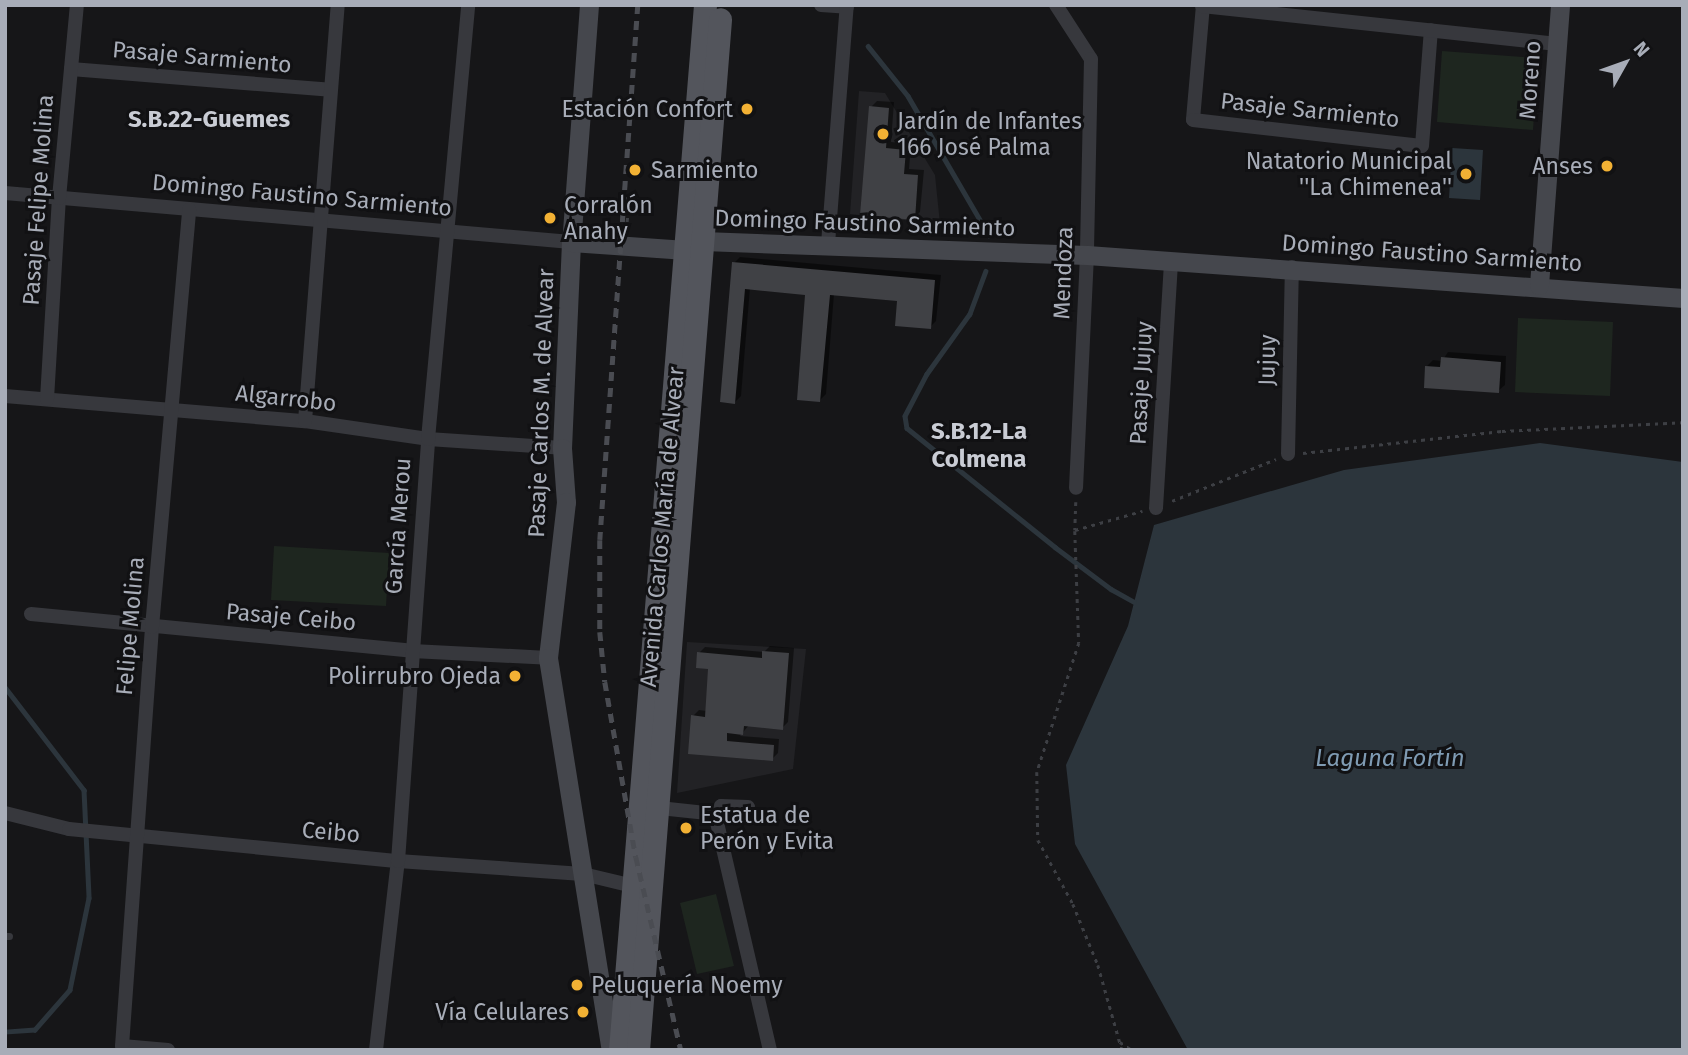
<!DOCTYPE html>
<meta charset="utf-8">
<style>
body{margin:0}
#map{position:relative;width:1688px;height:1055px;overflow:hidden;background:#161618;font-family:"Fira Sans",sans-serif}
div>[style]{position:absolute}
[style*='--x']{left:calc(var(--x)*1px);top:calc(var(--y)*1px);width:calc(var(--w)*1px);rotate:calc(var(--a)*1deg)}
.built>*{inset:0;background:#222225}
.green>*{inset:0;background:#1e261f}
.water>*{inset:0;background:#2c353c}
.shadow>*{inset:0;background:#0007}
.stream>*{height:4.5px;margin:-2.25px;padding:0 2.25px;transform-origin:2.25px;border-radius:2.25px;background:#2c353c}
.building>*{inset:0;background:#404145}
.path>*{height:2.5px;margin-top:-1.25px;transform-origin:0;background:repeating-linear-gradient(90deg,#3d3f44 0 3.5px,transparent 0 8.5px)}
.lane>*{height:7px;margin:-3.5px;padding:0 3.5px;transform-origin:3.5px;border-radius:3.5px;background:#37383d}
.street>*{height:14px;margin:-7px;padding:0 7px;transform-origin:7px;border-radius:7px;background:#37383d}
.secondary>*{height:19px;margin:-9.5px;padding:0 9.5px;transform-origin:9.5px;border-radius:9.5px;background:#45474d}
.primary>*{height:23px;margin:-11.5px;padding:0 11.5px;transform-origin:11.5px;border-radius:11.5px;background:#53555c}
.rail>*{height:4.5px;margin-top:-2.25px;transform-origin:0;background:repeating-linear-gradient(90deg,#4a4c52 0 9px,transparent 0 16px)}
.dots>*{width:19px;height:19px;translate:-50% -50%;box-sizing:border-box;border:4px solid #111113;border-radius:50%}
span{translate:-50% -50%;white-space:nowrap;text-align:center;line-height:1.15;-webkit-text-stroke:6px #111113;paint-order:stroke}
.street-label{font-size:23px;color:#a8adb8}
.poi-label{font-size:23px;color:#a8adb8}
.right{translate:-100% -50%;text-align:right}
.left{translate:0 -50%;text-align:left}
.neighbourhood-label{font-size:24px;color:#c9ccd4;font-weight:700}
.water-label{font-size:24px;color:#7f9bb3;font-style:italic}
.frame{position:absolute;inset:0;border:7px solid #a8adb8;pointer-events:none}
.north{position:absolute;left:1590px;top:28px;width:70px;height:70px;-webkit-text-stroke:5px #111113;paint-order:stroke;rotate:50deg;font-size:19px;font-weight:700;line-height:28px;text-align:center;color:#a8adb8}
.north::after{content:'';display:block;margin:auto;width:24px;height:32px;background:#a8adb8;clip-path:polygon(50% 0,100% 100%,50% 72%,0 100%)}
</style>
<div id="map">
<div class="built">
<div style="clip-path:polygon(859px 91px,885px 93px,935px 175px,940px 224px,850px 214px)"></div>
<div style="clip-path:polygon(687px 642px,806px 649px,793px 769px,677px 793px)"></div>
</div>
<div class="green">
<div style="clip-path:polygon(1442px 51px,1538px 58px,1533px 130px,1437px 122px)"></div>
<div style="clip-path:polygon(1518px 318px,1613px 322px,1610px 396px,1515px 392px)"></div>
<div style="clip-path:polygon(274px 546px,389px 553px,386px 606px,271px 600px)"></div>
<div style="clip-path:polygon(716px 894px,734px 966px,697px 974px,680px 903px)"></div>
</div>
<div class="water">
<div style="clip-path:polygon(1452px 148px,1483px 150px,1480px 200px,1449px 198px)"></div>
<div style="clip-path:polygon(1540px 443px,1683px 462px,1683px 1050px,1188px 1050px,1075px 844px,1066px 765px,1128px 626px,1154px 525px,1344px 470px)"></div>
</div>
<div class="shadow">
<div style="clip-path:polygon(877px 101px,894px 102px,891px 142px,911px 144px,909px 169px,924px 170px,920px 212px,914px 218px,862px 213px,871px 107px)"></div>
<div style="clip-path:polygon(740px 257px,941px 275px,936px 321px,930px 327px,899px 300px,834px 294px,826px 394px,820px 400px,807px 293px,750px 288px,741px 396px,735px 402px,734px 263px)"></div>
<div style="clip-path:polygon(1448px 352px,1506px 356px,1505px 385px,1498px 391px,1427px 366px,1433px 360px,1442px 361px)"></div>
<div style="clip-path:polygon(770px 646px,794px 648px,788px 722px,782px 728px,749px 725px,740px 736px,779px 739px,778px 753px,772px 759px,690px 752px,693px 716px,699px 710px,707px 711px,710px 668px,699px 653px,705px 647px,764px 652px)"></div>
</div>
<div class="stream">
<div style="--x:868;--y:46;--w:64;--a:51.3"></div>
<div style="--x:908;--y:96;--w:161;--a:59.8"></div>
<div style="--x:986;--y:271;--w:46;--a:110.4"></div>
<div style="--x:970;--y:314;--w:74;--a:125.6"></div>
<div style="--x:927;--y:374;--w:47;--a:117.6"></div>
<div style="--x:905;--y:416;--w:12;--a:81"></div>
<div style="--x:907;--y:428;--w:190;--a:38.8"></div>
<div style="--x:1055;--y:547;--w:70;--a:36.9"></div>
<div style="--x:1111;--y:589;--w:26;--a:29"></div>
<div style="--x:5;--y:687;--w:130;--a:52.5"></div>
<div style="--x:84;--y:790;--w:108;--a:87.3"></div>
<div style="--x:89;--y:898;--w:94;--a:101.7"></div>
<div style="--x:70;--y:990;--w:53;--a:131.2"></div>
<div style="--x:35;--y:1030;--w:30;--a:176"></div>
</div>
<div class="building">
<div style="clip-path:polygon(869px 106px,889px 108px,886px 148px,906px 150px,904px 174px,918px 175px,915px 220px,860px 215px)"></div>
<div style="clip-path:polygon(732px 262px,935px 280px,931px 329px,895px 326px,897px 301px,830px 295px,820px 402px,797px 400px,805px 295px,745px 289px,735px 404px,720px 402px)"></div>
<div style="clip-path:polygon(1441px 357px,1501px 362px,1499px 393px,1424px 388px,1425px 366px,1440px 367px)"></div>
<div style="clip-path:polygon(762px 651px,789px 653px,783px 730px,744px 726px,743px 735px,727px 733px,727px 741px,774px 745px,773px 761px,688px 754px,691px 715px,705px 717px,708px 669px,696px 668px,697px 652px,762px 658px)"></div>
</div>
<div class="path">
<div style="--x:626;--y:230;--w:18;--a:-84"></div>
<div style="--x:1303;--y:453;--w:200;--a:-6.3"></div>
<div style="--x:1502;--y:431;--w:181;--a:-2.8"></div>
<div style="--x:1172;--y:501;--w:112;--a:-22"></div>
<div style="--x:1076;--y:502;--w:28;--a:92"></div>
<div style="--x:1075;--y:530;--w:70;--a:-15.8"></div>
<div style="--x:1075;--y:531;--w:112;--a:88"></div>
<div style="--x:1079;--y:643;--w:136;--a:108"></div>
<div style="--x:1037;--y:772;--w:68;--a:89.2"></div>
<div style="--x:1038;--y:840;--w:73;--a:61.3"></div>
<div style="--x:1073;--y:904;--w:66;--a:67.7"></div>
<div style="--x:1098;--y:965;--w:88;--a:74.2"></div>
<div style="--x:1120;--y:1042;--w:14;--a:34"></div>
</div>
<div class="lane">
<div style="--x:5;--y:936;--w:4;--a:0"></div>
</div>
<div class="street">
<div style="--x:821;--y:5;--w:26;--a:4"></div>
<div style="--x:1056;--y:5;--w:64;--a:57.1"></div>
<div style="--x:1091;--y:59;--w:196;--a:91.2"></div>
<div style="--x:1087;--y:255;--w:233;--a:92.7"></div>
<div style="--x:1203;--y:5;--w:115;--a:95"></div>
<div style="--x:1193;--y:120;--w:230;--a:6.5"></div>
<div style="--x:1422;--y:146;--w:116;--a:-85.6"></div>
<div style="--x:1202;--y:6;--w:357;--a:6.1"></div>
<div style="--x:71;--y:69;--w:260;--a:4.6"></div>
<div style="--x:5;--y:193;--w:568;--a:4.95"></div>
<div style="--x:828;--y:244;--w:240;--a:-85.5"></div>
<div style="--x:5;--y:396;--w:301;--a:4.8"></div>
<div style="--x:305;--y:421;--w:124;--a:8.3"></div>
<div style="--x:428;--y:439;--w:134;--a:3.8"></div>
<div style="--x:47;--y:399;--w:201;--a:-86.6"></div>
<div style="--x:59;--y:198;--w:194;--a:-84.7"></div>
<div style="--x:305;--y:421;--w:417;--a:-85.5"></div>
<div style="--x:1288;--y:454;--w:187;--a:-88.8"></div>
<div style="--x:1156;--y:508;--w:246;--a:-86.5"></div>
<div style="--x:31;--y:614;--w:383;--a:5.5"></div>
<div style="--x:412;--y:651;--w:136;--a:2.9"></div>
<div style="--x:650;--y:807;--w:65;--a:6.1"></div>
<div style="--x:5;--y:813;--w:66;--a:14"></div>
<div style="--x:69;--y:829;--w:331;--a:5.6"></div>
<div style="--x:398;--y:861;--w:185;--a:4"></div>
<div style="--x:583;--y:874;--w:51;--a:13.5"></div>
<div style="--x:633;--y:886;--w:6;--a:-18"></div>
<div style="--x:715;--y:814;--w:242;--a:76.9"></div>
<div style="--x:715;--y:814;--w:10;--a:-53"></div>
<div style="--x:721;--y:806;--w:27;--a:2"></div>
<div style="--x:168;--y:1050;--w:46;--a:-175"></div>
<div style="--x:122;--y:1046;--w:420;--a:-85.9"></div>
<div style="--x:152;--y:627;--w:419;--a:-84.9"></div>
<div style="--x:376;--y:1050;--w:190;--a:-83.4"></div>
<div style="--x:398;--y:861;--w:423;--a:-85.9"></div>
<div style="--x:428;--y:439;--w:436;--a:-84.7"></div>
</div>
<div class="secondary">
<div style="--x:589;--y:5;--w:238;--a:94.3"></div>
<div style="--x:571;--y:242;--w:206;--a:92.5"></div>
<div style="--x:562;--y:448;--w:54;--a:85.8"></div>
<div style="--x:566;--y:502;--w:157;--a:96.6"></div>
<div style="--x:548;--y:658;--w:397;--a:80.9"></div>
<div style="--x:571;--y:242;--w:115;--a:4"></div>
<div style="--x:686;--y:250;--w:19;--a:-28"></div>
<div style="--x:703;--y:241;--w:384;--a:2.1"></div>
<div style="--x:1087;--y:255;--w:598;--a:4.13"></div>
<div style="--x:1539;--y:285;--w:281;--a:-85.7"></div>
</div>
<div class="primary">
<div style="--x:620;--y:1050;--w:1048;--a:-85.35"></div>
<div style="--x:638;--y:1050;--w:1034;--a:-85.45"></div>
</div>
<div class="rail">
<div style="--x:638;--y:5;--w:536;--a:94.06"></div>
<div style="--x:600;--y:540;--w:92;--a:90"></div>
<div style="--x:600;--y:632;--w:50;--a:84.3"></div>
<div style="--x:605;--y:682;--w:178;--a:80"></div>
<div style="--x:636;--y:857;--w:198;--a:76.9"></div>
</div>
<div class="dots">
<div style="left:747px;top:109px;background:#f2b134"></div>
<div style="left:883px;top:134px;background:#f2b134"></div>
<div style="left:1607px;top:166px;background:#f2b134"></div>
<div style="left:635px;top:170px;background:#f2b134"></div>
<div style="left:1466px;top:174px;background:#f2b134"></div>
<div style="left:550px;top:218px;background:#f2b134"></div>
<div style="left:515px;top:676px;background:#f2b134"></div>
<div style="left:686px;top:828px;background:#f2b134"></div>
<div style="left:577px;top:985px;background:#f2b134"></div>
<div style="left:583px;top:1012px;background:#f2b134"></div>
</div>
<div class="street-label">
<span style="left:202px;top:57px;rotate:5deg">Pasaje Sarmiento</span>
<span style="left:1530px;top:80px;rotate:-86deg">Moreno</span>
<span style="left:1310px;top:110px;rotate:6deg">Pasaje Sarmiento</span>
<span style="left:302px;top:195px;rotate:5deg">Domingo Faustino Sarmiento</span>
<span style="left:38px;top:200px;rotate:-86deg">Pasaje Felipe Molina</span>
<span style="left:865px;top:223px;rotate:2deg">Domingo Faustino Sarmiento</span>
<span style="left:1432px;top:253px;rotate:4deg">Domingo Faustino Sarmiento</span>
<span style="left:1063px;top:273px;rotate:-88deg">Mendoza</span>
<span style="left:1267px;top:360px;rotate:-89deg">Jujuy</span>
<span style="left:1141px;top:383px;rotate:-87deg">Pasaje Jujuy</span>
<span style="left:286px;top:398px;rotate:6deg">Algarrobo</span>
<span style="left:541px;top:403px;rotate:-88deg">Pasaje Carlos M. de Alvear</span>
<span style="left:398px;top:526px;rotate:-86deg">García Merou</span>
<span style="left:662px;top:527px;rotate:-85deg">Avenida Carlos María de Alvear</span>
<span style="left:291px;top:617px;rotate:5deg">Pasaje Ceibo</span>
<span style="left:130px;top:626px;rotate:-85deg">Felipe Molina</span>
<span style="left:331px;top:832px;rotate:5deg">Ceibo</span>
</div>
<div class="poi-label">
<span class="right" style="left:733px;top:109px">Estación Confort</span>
<span class="left" style="left:897px;top:134px">Jardín de Infantes<br>166 José Palma</span>
<span class="right" style="left:1452px;top:174px">Natatorio Municipal<br>''La Chimenea''</span>
<span class="right" style="left:1593px;top:166px">Anses</span>
<span class="left" style="left:651px;top:170px">Sarmiento</span>
<span class="left" style="left:564px;top:218px">Corralón<br>Anahy</span>
<span class="right" style="left:501px;top:676px">Polirrubro Ojeda</span>
<span class="left" style="left:700px;top:828px">Estatua de<br>Perón y Evita</span>
<span class="left" style="left:591px;top:985px">Peluquería Noemy</span>
<span class="right" style="left:569px;top:1012px">Vía Celulares</span>
</div>
<div class="neighbourhood-label">
<span style="left:209px;top:120px">S.B.22-Guemes</span>
<span style="left:979px;top:446px">S.B.12-La<br>Colmena</span>
</div>
<div class="water-label">
<span style="left:1390px;top:759px">Laguna Fortín</span>
</div>
<div class="frame"></div>
<div class="north">N</div>
</div>
